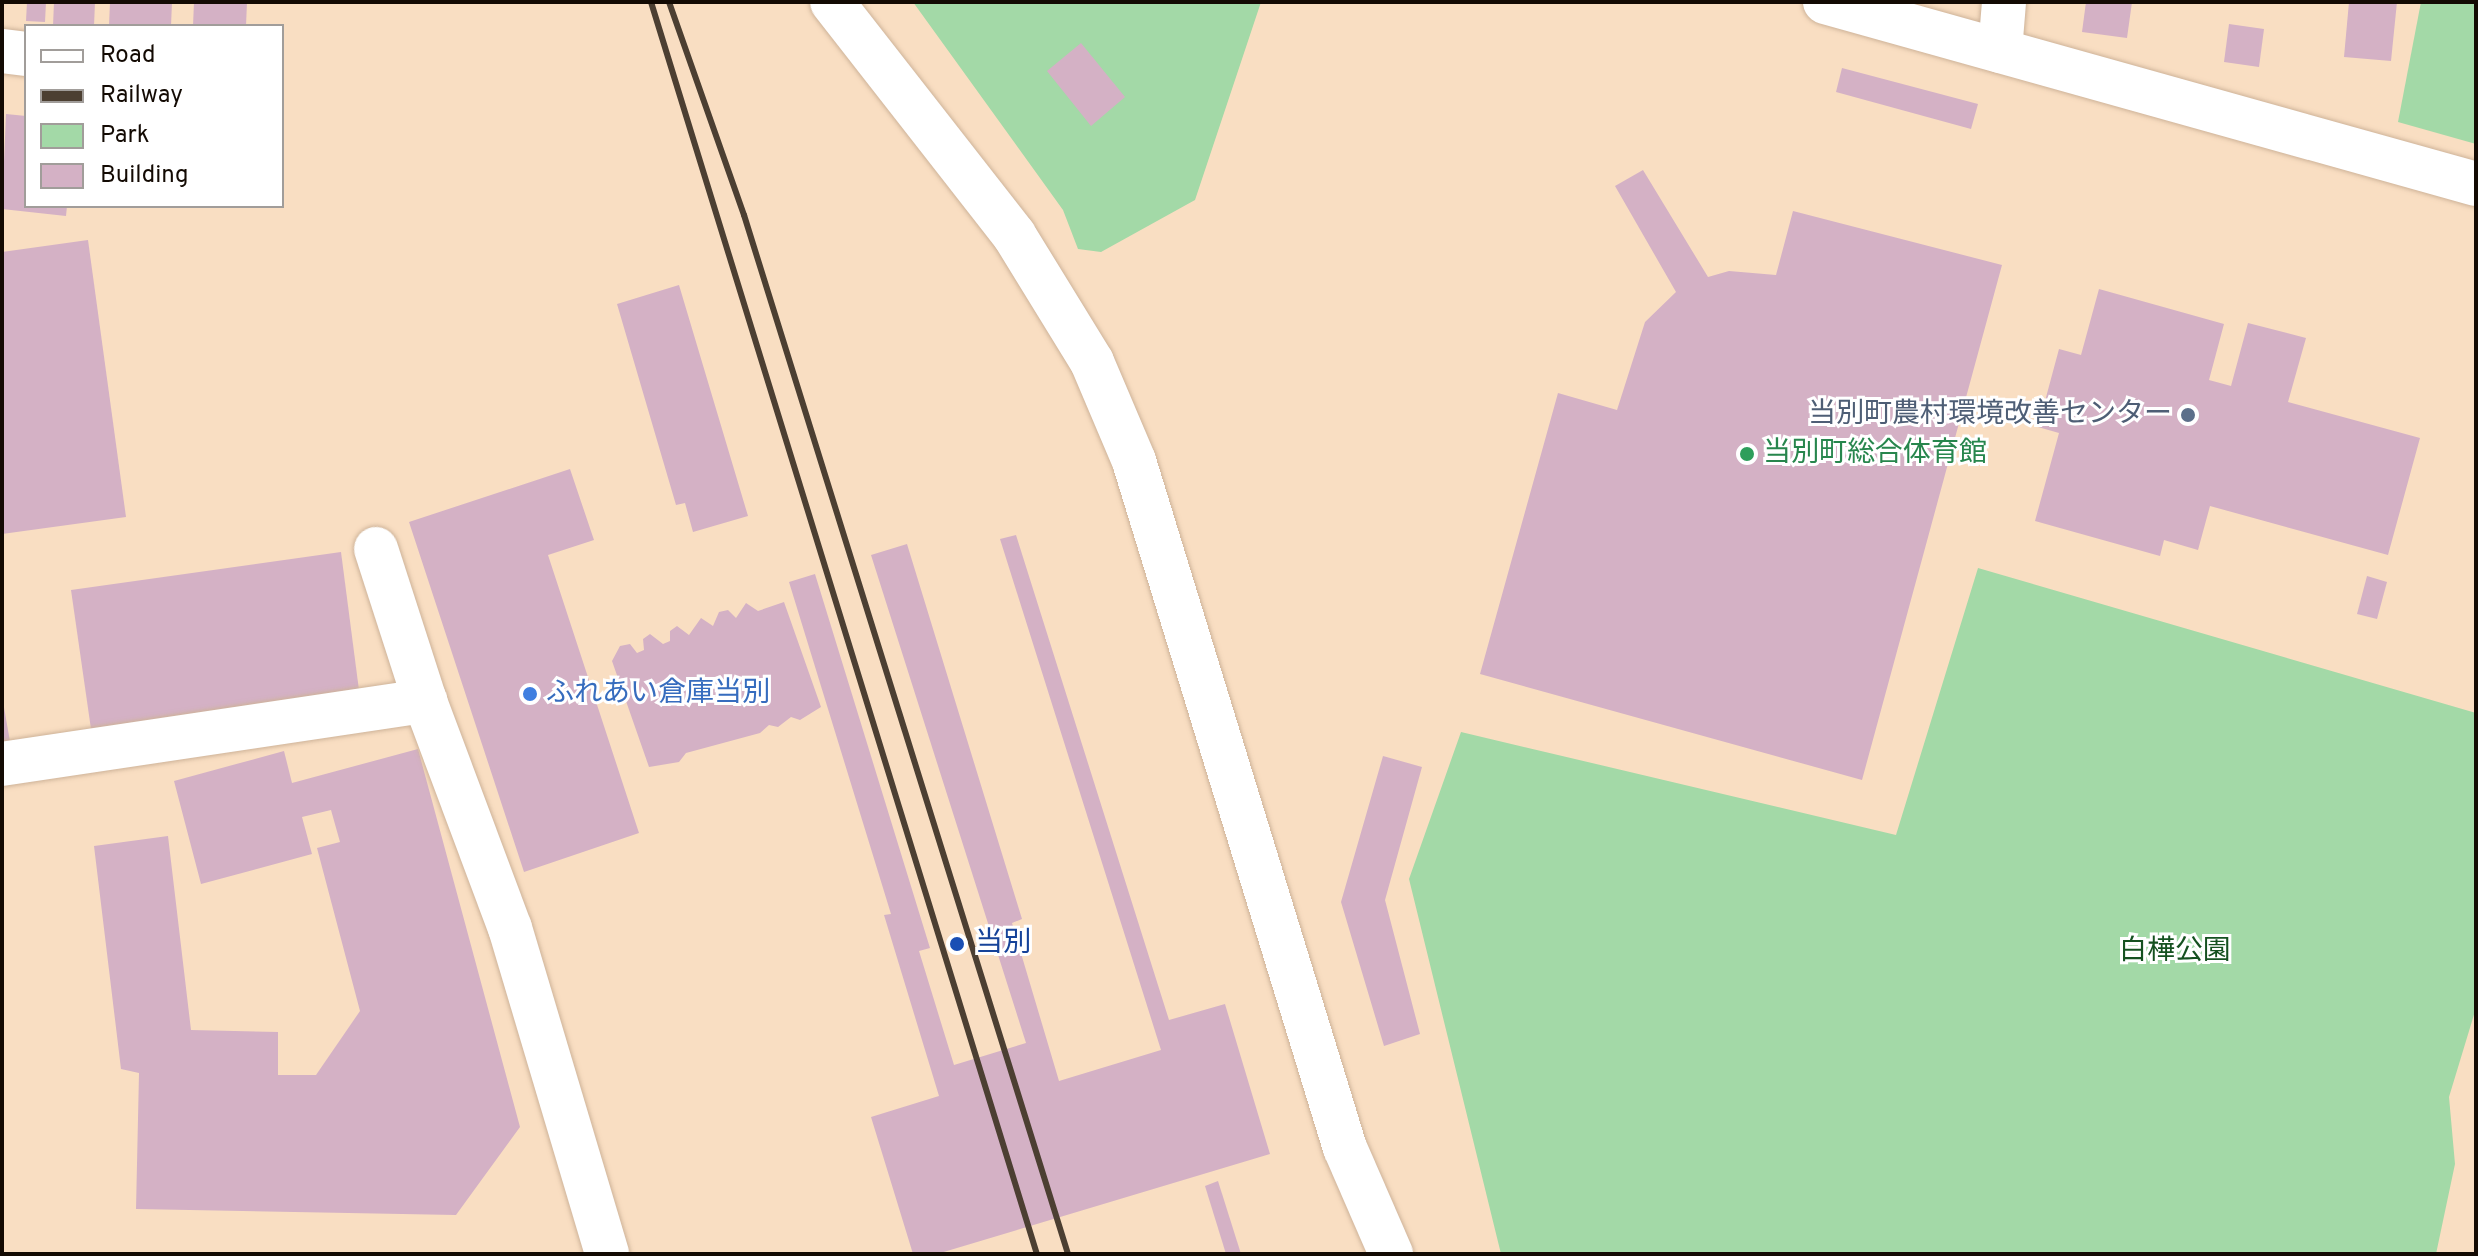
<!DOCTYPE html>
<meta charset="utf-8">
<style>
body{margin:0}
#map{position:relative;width:2478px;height:1256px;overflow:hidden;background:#f9dec2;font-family:Overpass,"Noto Sans JP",sans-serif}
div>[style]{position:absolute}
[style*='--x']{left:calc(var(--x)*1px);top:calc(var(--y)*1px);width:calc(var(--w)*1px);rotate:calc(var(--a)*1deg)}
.green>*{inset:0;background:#a3d9a7}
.building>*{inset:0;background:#d4b1c5}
.roads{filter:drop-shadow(0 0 2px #ceb399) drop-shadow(0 0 2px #ceb399)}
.minor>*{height:44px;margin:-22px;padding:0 22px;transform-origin:22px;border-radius:22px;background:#fff}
.rail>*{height:6px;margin:-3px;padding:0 3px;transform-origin:3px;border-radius:3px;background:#4c3f32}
.dots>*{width:22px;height:22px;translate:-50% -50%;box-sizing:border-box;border:4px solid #fff;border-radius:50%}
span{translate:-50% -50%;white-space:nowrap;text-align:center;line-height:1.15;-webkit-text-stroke:6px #fff;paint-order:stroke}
.service-label{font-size:28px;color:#4e5e75}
.right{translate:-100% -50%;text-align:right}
.leisure-label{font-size:28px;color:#27864d}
.left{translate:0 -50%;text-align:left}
.shop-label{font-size:28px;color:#366cbe}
.transit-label{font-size:28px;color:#164399}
.park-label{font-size:28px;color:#155120}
.frame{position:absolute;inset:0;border:4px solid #130a03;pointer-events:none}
.legend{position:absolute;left:24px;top:24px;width:260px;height:184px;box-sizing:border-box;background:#fff;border:2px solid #a19d9a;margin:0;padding:10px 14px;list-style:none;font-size:24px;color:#130a03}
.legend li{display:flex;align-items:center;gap:16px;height:40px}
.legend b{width:40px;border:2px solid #a19d9a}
</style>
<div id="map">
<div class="green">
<div style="clip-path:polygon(913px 2px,1261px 2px,1195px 200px,1101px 252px,1078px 249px,1063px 210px)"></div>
<div style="clip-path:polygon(2421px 2px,2476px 2px,2476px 144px,2398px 122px)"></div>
<div style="clip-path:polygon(1978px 568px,2476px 713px,2476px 1008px,2449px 1097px,2455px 1164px,2436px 1254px,1501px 1254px,1409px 879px,1461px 732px,1896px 835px)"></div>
</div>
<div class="building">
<div style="clip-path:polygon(27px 2px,46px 2px,45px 22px,26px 21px)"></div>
<div style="clip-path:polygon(54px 2px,95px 2px,94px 26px,53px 26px)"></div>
<div style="clip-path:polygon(110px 2px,172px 2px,171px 26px,109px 26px)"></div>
<div style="clip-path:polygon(194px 2px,247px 2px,246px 26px,193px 26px)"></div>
<div style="clip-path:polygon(2086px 2px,2132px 2px,2127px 38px,2082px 32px)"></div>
<div style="clip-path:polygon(2349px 2px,2397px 2px,2391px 61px,2344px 57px)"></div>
<div style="clip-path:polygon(2229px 24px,2264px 29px,2259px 67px,2224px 62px)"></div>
<div style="clip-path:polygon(1081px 43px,1125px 97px,1091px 126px,1047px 71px)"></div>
<div style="clip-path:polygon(1842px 68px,1978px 104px,1971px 129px,1836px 92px)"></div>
<div style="clip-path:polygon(6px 114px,26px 116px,26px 206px,67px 206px,66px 216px,2px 209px)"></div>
<div style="clip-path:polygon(1643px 170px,1708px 277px,1729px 271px,1776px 275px,1793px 211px,2002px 265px,1862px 780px,1480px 674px,1558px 393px,1617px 410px,1645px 322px,1676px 292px,1615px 186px)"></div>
<div style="clip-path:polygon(88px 240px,126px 517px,2px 534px,2px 252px)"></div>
<div style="clip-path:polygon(679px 285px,748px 516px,693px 532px,685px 503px,676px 505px,617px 304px)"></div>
<div style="clip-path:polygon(2099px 289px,2224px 324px,2209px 380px,2231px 386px,2248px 323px,2306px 338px,2288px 402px,2420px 438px,2388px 555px,2210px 506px,2198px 550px,2164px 540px,2160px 556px,2035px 521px,2059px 433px,2038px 427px,2059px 349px,2081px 355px)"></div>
<div style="clip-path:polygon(570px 469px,594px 540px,548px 555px,639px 833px,524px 872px,409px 522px)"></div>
<div style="clip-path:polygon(1016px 535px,1169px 1020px,1225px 1004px,1270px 1154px,937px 1254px,913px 1254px,871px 1117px,939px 1096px,884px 915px,891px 914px,789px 582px,815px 574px,930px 948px,919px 951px,954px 1065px,1026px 1043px,871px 555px,907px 544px,1022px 919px,1012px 923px,1059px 1081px,1161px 1050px,1000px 539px)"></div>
<div style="clip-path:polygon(341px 552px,360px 698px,92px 736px,71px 590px)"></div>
<div style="clip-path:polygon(2367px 576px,2387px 582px,2377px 619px,2357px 614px)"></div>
<div style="clip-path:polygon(784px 602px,821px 707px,800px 720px,791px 717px,778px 727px,769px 725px,760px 733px,686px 753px,679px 762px,649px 767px,612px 661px,620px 646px,630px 644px,637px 653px,644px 650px,643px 639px,650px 634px,663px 644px,670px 641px,670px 631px,677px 626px,689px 635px,701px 618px,713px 626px,719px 612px,728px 610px,736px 618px,746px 603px,758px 611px)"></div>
<div style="clip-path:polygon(2px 696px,12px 753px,2px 754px)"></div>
<div style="clip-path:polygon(418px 749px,520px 1127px,456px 1215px,136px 1209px,139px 1073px,121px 1069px,94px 846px,168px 836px,191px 1030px,278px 1032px,278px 1075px,316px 1075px,360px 1011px,317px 848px,340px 842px,331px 810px,302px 817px,312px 854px,201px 884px,174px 781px,284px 751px,292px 783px)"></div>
<div style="clip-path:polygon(1383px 756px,1422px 767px,1385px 900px,1420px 1034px,1384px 1046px,1341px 902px)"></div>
<div style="clip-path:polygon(1218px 1181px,1241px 1254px,1226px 1254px,1205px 1186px)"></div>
</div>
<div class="roads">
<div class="minor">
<div style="--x:832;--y:2;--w:296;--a:52"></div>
<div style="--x:1014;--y:235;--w:149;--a:58.4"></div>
<div style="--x:1092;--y:362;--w:108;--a:67"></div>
<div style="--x:1134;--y:461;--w:719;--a:72.93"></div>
<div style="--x:1345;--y:1148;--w:116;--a:66.5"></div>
<div style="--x:1825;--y:2;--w:676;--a:15.62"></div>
<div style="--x:2;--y:51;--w:24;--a:7"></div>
<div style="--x:2000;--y:51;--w:49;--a:-85.3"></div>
<div style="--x:376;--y:549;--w:160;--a:72.1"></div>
<div style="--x:425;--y:701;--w:242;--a:69.5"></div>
<div style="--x:510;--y:928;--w:340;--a:73.4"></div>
<div style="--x:2;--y:764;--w:428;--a:-8.5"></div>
</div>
</div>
<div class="rail">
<div style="--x:651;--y:2;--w:1310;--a:72.87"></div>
<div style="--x:669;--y:2;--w:226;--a:70.6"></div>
<div style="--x:744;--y:215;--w:1088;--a:72.68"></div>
</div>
<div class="dots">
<div style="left:2188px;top:415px;background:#5c6f8a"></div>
<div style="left:1747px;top:454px;background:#2e9e5b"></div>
<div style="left:530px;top:694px;background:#3f7fe0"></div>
<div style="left:957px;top:944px;background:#1a4fb4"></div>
</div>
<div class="service-label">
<span class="right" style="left:2172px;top:415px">当別町農村環境改善センター</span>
</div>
<div class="leisure-label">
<span class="left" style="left:1763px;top:454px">当別町総合体育館</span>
</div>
<div class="shop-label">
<span class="left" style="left:546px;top:694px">ふれあい倉庫当別</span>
</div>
<div class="transit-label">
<span class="left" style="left:975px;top:944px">当別</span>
</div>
<div class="park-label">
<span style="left:2175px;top:952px">白樺公園</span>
</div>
<div class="frame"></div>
<ul class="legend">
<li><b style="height:10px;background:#fff"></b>Road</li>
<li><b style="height:10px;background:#4c3f32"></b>Railway</li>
<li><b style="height:22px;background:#a3d9a7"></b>Park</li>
<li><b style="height:22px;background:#d4b1c5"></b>Building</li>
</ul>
</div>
